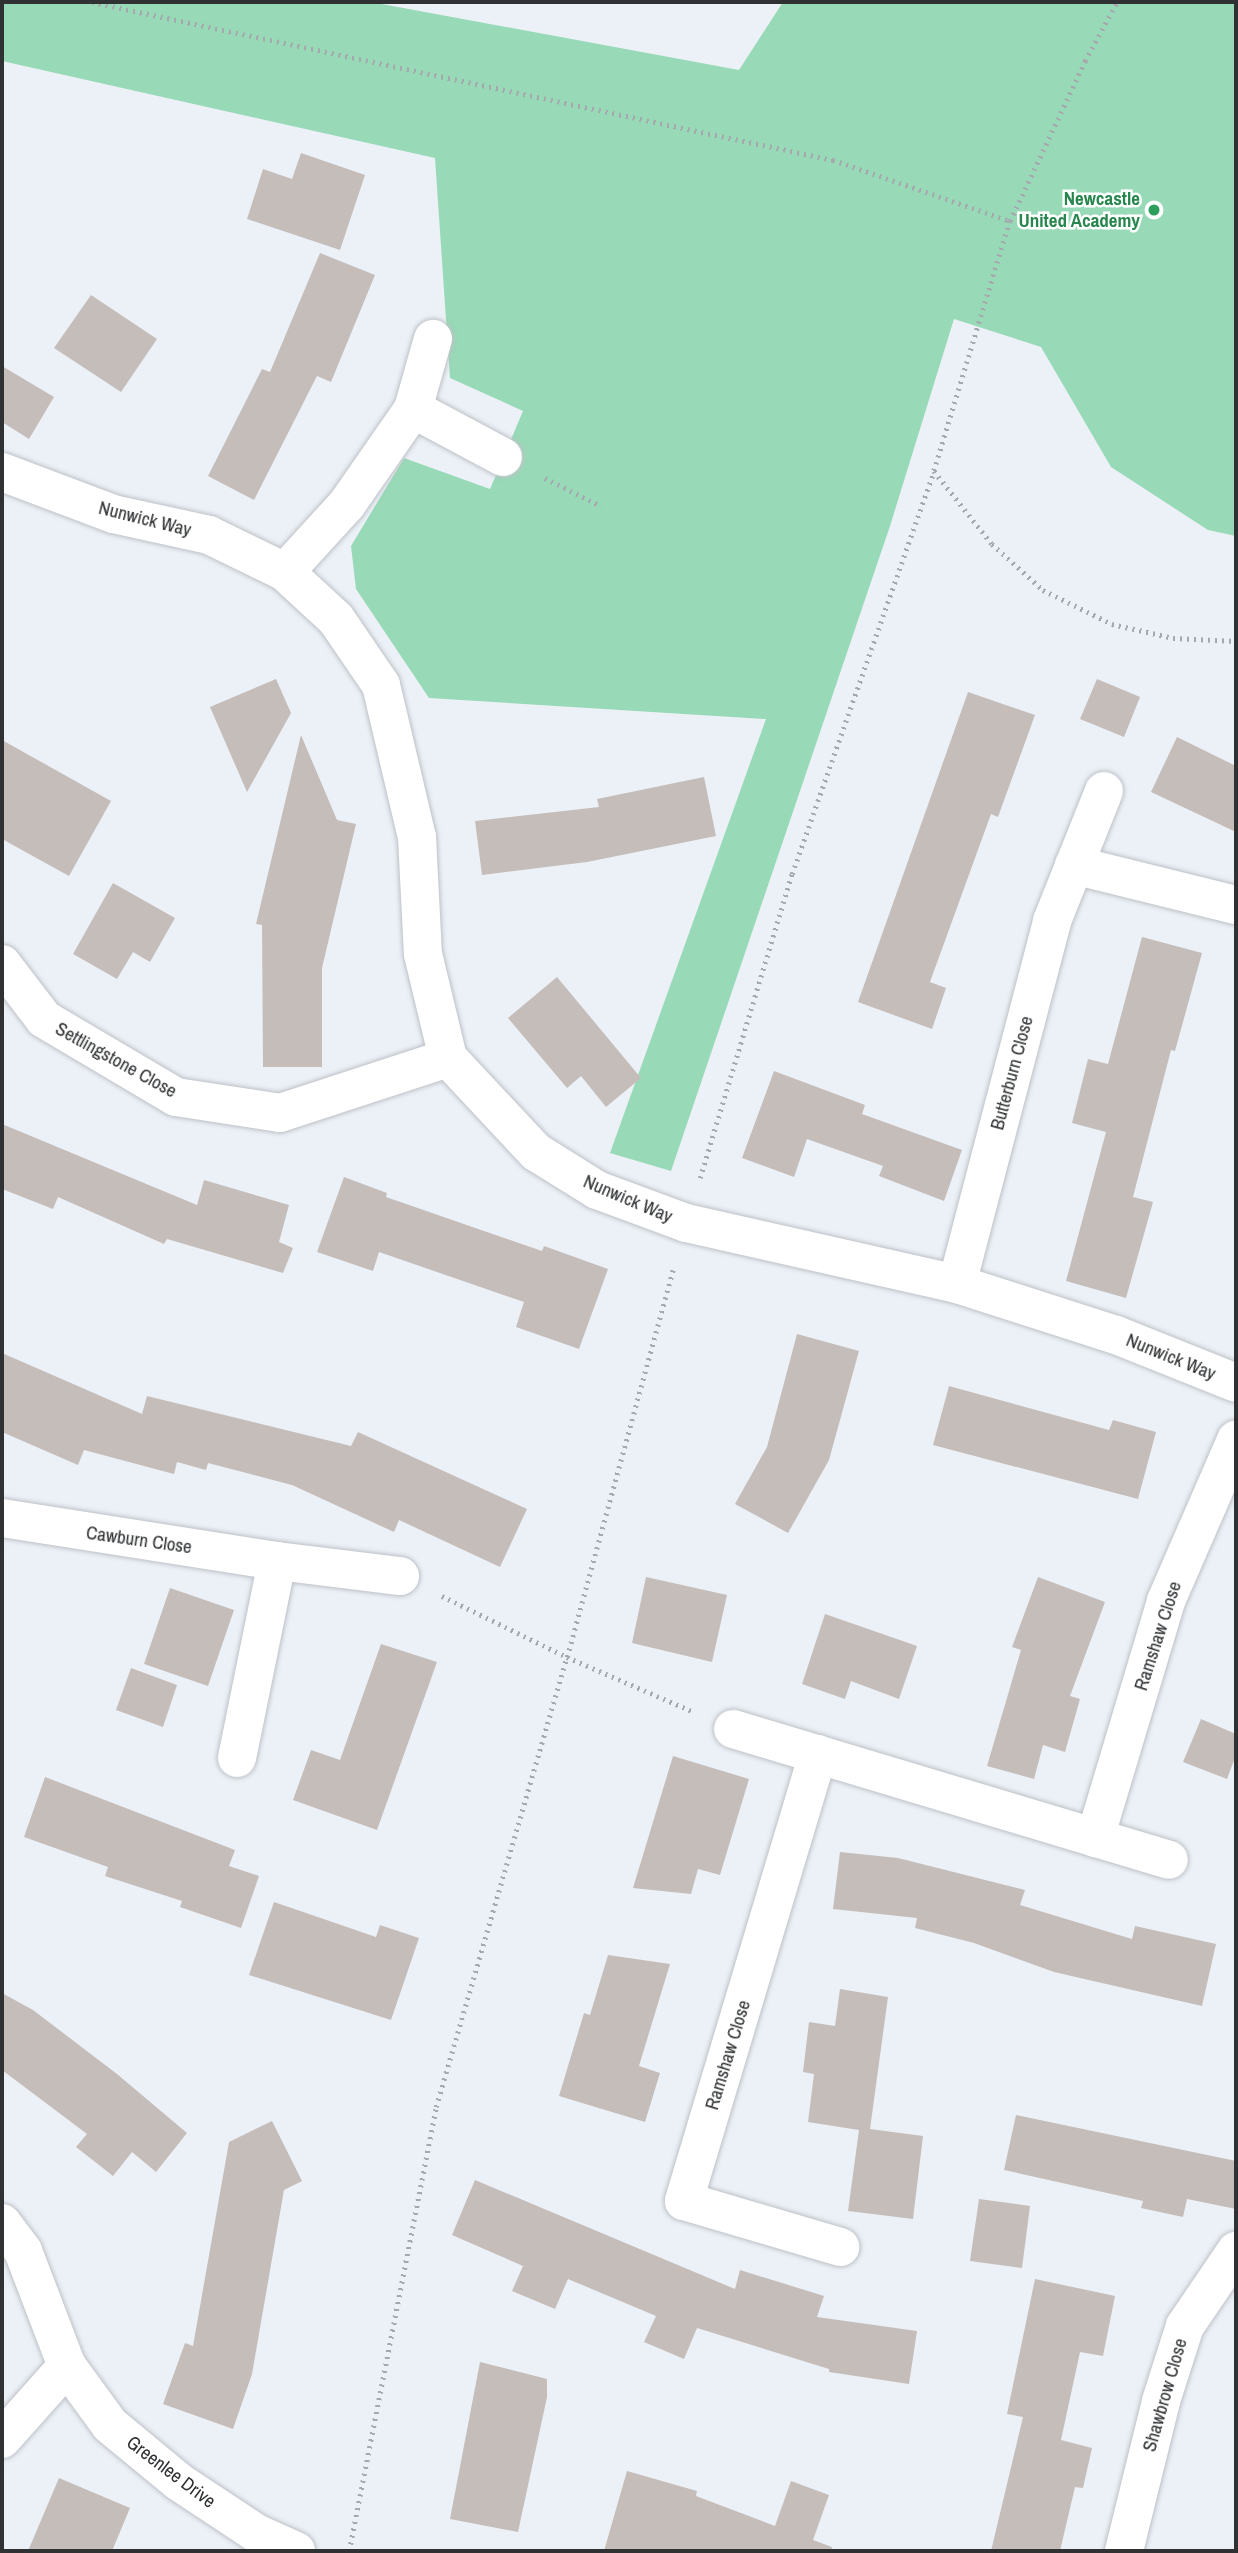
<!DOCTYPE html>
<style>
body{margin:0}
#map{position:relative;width:1238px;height:2553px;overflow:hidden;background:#ecf1f7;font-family:"Archivo Narrow",sans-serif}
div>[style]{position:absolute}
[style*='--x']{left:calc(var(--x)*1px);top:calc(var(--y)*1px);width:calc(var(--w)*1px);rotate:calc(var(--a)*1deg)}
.green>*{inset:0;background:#98d9b7}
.building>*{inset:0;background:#c5bdba}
.path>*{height:4.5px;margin-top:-2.25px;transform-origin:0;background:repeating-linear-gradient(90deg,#a5a9ad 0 2px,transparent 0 7px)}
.roads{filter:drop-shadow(0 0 2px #bdc1c7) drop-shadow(0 0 2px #bdc1c7)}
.minor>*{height:38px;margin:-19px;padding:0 19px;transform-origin:19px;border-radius:19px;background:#fff}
.dots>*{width:19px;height:19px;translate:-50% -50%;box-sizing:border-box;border:4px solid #fff;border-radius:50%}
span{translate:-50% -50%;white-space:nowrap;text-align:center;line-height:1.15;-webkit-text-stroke:5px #fff;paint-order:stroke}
.leisure-label{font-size:19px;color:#27864d;font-weight:700}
.right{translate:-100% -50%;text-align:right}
.street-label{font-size:19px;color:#2f3133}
.frame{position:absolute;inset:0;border:4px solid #2f3133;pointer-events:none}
</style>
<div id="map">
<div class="green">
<div style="clip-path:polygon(2px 2px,371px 2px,739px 70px,783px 2px,1236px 2px,1236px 536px,1208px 530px,1111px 467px,1041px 347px,954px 319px,890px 526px,671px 1171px,610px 1153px,766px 719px,429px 698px,356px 589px,351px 546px,404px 458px,490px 489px,523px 411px,450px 378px,435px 158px,2px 61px)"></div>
</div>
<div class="building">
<div style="clip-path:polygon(301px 153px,365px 175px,340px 250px,247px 219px,263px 169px,292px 179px)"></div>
<div style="clip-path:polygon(320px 253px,375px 275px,331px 382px,317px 376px,254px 500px,208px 476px,262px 369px,270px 372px)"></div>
<div style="clip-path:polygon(91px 295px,157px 339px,121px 392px,54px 348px)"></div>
<div style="clip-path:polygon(2px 366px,54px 397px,29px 439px,2px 422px)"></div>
<div style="clip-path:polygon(276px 679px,291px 713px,247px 792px,210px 707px)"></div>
<div style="clip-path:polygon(1097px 679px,1140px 697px,1124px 737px,1080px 719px)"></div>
<div style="clip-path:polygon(968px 692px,1035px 715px,998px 817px,991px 814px,930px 982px,946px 988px,932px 1029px,858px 1002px)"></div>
<div style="clip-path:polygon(301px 735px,337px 820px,356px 824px,322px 968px,322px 1067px,263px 1067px,262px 925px,256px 924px)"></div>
<div style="clip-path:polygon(1177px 737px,1236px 766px,1236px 832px,1151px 792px)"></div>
<div style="clip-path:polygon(2px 740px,111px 801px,69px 876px,2px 839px)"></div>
<div style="clip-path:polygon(704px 777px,716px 836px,587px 862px,482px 875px,475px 821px,599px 807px,597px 799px)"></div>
<div style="clip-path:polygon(113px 883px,175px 918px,150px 962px,133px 952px,117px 979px,73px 954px)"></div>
<div style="clip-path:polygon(1142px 937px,1202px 953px,1175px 1051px,1171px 1050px,1133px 1197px,1153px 1202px,1126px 1298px,1066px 1281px,1106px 1132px,1072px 1123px,1088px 1059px,1108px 1064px)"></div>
<div style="clip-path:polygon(557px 977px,641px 1078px,606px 1107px,581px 1076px,567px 1088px,508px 1018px)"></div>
<div style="clip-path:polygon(774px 1071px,865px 1105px,862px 1114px,962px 1150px,944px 1201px,879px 1176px,883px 1166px,807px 1139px,794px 1177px,742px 1158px)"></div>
<div style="clip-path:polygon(2px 1124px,197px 1205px,204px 1180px,289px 1205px,279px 1242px,293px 1248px,283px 1273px,167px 1239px,164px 1244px,58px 1197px,53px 1209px,2px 1189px)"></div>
<div style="clip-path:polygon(344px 1177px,387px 1193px,386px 1197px,542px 1251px,544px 1246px,608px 1269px,579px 1349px,516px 1327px,524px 1302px,379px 1252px,373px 1271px,317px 1252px)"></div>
<div style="clip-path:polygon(797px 1334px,859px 1351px,829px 1460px,788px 1533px,735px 1504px,767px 1447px)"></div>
<div style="clip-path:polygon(2px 1353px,142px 1414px,147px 1396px,351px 1446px,358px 1432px,527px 1509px,500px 1567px,399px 1520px,394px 1532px,292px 1485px,208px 1463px,206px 1470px,177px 1462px,174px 1474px,84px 1450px,78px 1465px,2px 1432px)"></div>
<div style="clip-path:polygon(949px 1386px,1109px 1430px,1113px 1420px,1156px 1432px,1138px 1499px,933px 1445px)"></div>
<div style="clip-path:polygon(646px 1577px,727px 1595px,712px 1662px,632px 1643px)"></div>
<div style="clip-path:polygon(1038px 1577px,1105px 1602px,1070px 1696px,1080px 1699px,1065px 1752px,1043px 1745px,1034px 1779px,987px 1766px,1021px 1650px,1012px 1647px)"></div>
<div style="clip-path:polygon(170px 1588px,234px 1610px,208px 1686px,144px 1664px)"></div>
<div style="clip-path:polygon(825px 1614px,917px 1646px,899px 1699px,851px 1681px,845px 1699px,802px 1684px)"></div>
<div style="clip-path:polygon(381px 1644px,437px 1662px,377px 1830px,293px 1800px,311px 1750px,340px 1760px)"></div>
<div style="clip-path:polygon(131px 1668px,177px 1685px,163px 1727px,116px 1710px)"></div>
<div style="clip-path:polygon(1201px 1719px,1236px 1734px,1236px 1755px,1227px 1779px,1183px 1762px)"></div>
<div style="clip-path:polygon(673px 1756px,749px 1779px,720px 1875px,698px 1869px,691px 1894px,633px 1888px)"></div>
<div style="clip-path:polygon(45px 1777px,235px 1850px,229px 1866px,259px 1876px,241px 1928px,180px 1907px,182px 1901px,105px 1876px,108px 1867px,24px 1837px)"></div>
<div style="clip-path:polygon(840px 1852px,898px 1858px,1025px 1890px,1020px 1905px,1132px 1939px,1135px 1926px,1216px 1944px,1202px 2006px,1054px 1972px,974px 1943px,915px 1928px,917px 1918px,833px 1909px)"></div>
<div style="clip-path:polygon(274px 1902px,376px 1937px,380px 1925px,419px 1938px,391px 2020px,249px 1975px)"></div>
<div style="clip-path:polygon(608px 1955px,670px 1964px,639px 2066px,660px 2073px,645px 2122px,559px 2096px,584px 2013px,590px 2015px)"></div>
<div style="clip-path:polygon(840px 1989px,888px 1997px,870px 2129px,923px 2136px,913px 2219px,848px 2211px,859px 2130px,808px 2122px,814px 2074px,803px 2072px,809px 2022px,835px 2026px)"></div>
<div style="clip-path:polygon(2px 1993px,33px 2010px,117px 2074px,187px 2133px,156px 2172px,132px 2152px,113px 2176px,76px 2147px,87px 2134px,2px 2070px)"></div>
<div style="clip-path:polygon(1016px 2115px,1236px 2161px,1236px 2209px,1187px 2199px,1183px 2217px,1141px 2208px,1143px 2201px,1004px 2170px)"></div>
<div style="clip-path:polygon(272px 2121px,302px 2181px,284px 2190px,252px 2374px,233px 2429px,163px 2404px,185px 2343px,193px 2346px,229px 2142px)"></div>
<div style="clip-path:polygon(475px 2180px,735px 2289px,740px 2270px,824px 2296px,817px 2317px,917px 2331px,909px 2384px,829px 2372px,829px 2369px,697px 2328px,684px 2359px,644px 2342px,656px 2316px,568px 2279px,555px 2309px,512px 2291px,523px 2266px,452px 2235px)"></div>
<div style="clip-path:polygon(979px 2199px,1030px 2206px,1022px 2268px,970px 2261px)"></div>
<div style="clip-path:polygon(1035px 2279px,1115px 2296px,1103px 2356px,1080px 2352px,1061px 2440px,1092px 2448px,1083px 2488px,1075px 2487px,1060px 2551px,991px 2551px,1023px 2417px,1007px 2414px)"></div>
<div style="clip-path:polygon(480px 2362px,547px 2379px,547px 2397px,518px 2532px,450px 2519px)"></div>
<div style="clip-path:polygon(627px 2471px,697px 2491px,696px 2496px,775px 2526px,791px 2481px,829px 2495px,813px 2540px,832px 2547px,831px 2551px,604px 2551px)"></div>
<div style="clip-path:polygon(59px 2478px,130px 2508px,112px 2551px,28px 2551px)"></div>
</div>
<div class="path">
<div style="--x:92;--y:2;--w:758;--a:12.04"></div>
<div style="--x:833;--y:160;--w:187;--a:19"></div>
<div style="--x:1010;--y:221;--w:261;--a:106.9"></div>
<div style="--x:934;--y:471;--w:93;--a:51.5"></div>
<div style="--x:992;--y:544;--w:69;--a:42"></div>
<div style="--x:1043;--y:590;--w:77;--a:26.2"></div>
<div style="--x:1112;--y:624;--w:63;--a:12.9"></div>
<div style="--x:1173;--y:638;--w:63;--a:2.7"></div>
<div style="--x:1010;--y:221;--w:177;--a:-64.9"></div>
<div style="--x:1085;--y:61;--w:67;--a:-61.5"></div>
<div style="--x:545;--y:478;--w:63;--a:26.6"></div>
<div style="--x:700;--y:1178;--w:318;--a:-73.2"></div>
<div style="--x:792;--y:874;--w:427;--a:-70.6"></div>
<div style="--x:442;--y:1596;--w:139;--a:26"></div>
<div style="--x:567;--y:1657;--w:136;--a:23.4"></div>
<div style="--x:349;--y:2551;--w:452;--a:-78.9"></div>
<div style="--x:436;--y:2107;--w:469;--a:-73.8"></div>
<div style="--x:567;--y:1657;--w:404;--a:-74.7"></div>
</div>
<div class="roads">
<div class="minor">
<div style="--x:413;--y:409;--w:102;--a:28.1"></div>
<div style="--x:2;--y:472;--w:119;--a:20.7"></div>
<div style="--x:113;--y:514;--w:98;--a:12.3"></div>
<div style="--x:209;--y:535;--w:85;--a:26"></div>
<div style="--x:285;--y:572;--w:69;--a:42.7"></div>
<div style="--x:336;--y:619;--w:80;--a:55.7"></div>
<div style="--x:381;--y:685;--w:156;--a:76.7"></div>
<div style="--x:417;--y:837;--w:117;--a:87.1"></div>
<div style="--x:423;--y:954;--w:107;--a:76.5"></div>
<div style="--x:448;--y:1058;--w:129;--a:46.9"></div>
<div style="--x:536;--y:1152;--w:72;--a:31.9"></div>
<div style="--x:597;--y:1190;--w:95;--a:20.3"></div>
<div style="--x:686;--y:1223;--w:278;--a:12.7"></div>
<div style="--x:957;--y:1284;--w:167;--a:17.8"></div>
<div style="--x:1116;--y:1335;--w:129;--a:21.8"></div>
<div style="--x:285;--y:572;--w:92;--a:-47.6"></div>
<div style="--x:347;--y:504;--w:116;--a:-55.2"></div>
<div style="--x:413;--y:409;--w:73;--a:-74.1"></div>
<div style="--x:1074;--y:865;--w:167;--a:13.9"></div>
<div style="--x:2;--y:964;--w:69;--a:52.6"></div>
<div style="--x:44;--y:1019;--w:153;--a:30.6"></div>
<div style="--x:176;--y:1097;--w:105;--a:8.7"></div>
<div style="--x:280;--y:1113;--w:177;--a:-18.1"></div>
<div style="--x:957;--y:1284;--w:375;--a:-75.3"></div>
<div style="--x:1052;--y:921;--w:140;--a:-68.2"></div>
<div style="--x:2;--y:1518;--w:278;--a:8.9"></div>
<div style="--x:277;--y:1561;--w:124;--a:7"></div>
<div style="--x:733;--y:1729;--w:455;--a:16.7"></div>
<div style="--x:818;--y:1754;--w:467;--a:106.7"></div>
<div style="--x:684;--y:2201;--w:163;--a:16.4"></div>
<div style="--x:237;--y:1758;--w:201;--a:-78.5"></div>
<div style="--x:1095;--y:1838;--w:247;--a:-73.3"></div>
<div style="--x:1166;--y:1601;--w:176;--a:-66.5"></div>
<div style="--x:2;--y:2223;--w:35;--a:53"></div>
<div style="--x:23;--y:2251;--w:123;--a:69.1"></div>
<div style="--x:67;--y:2366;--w:73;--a:53.9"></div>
<div style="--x:110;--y:2425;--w:89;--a:39.6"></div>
<div style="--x:179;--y:2482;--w:92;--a:33.5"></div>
<div style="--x:256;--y:2533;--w:44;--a:24.2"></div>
<div style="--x:2;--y:2439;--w:98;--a:-48.3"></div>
<div style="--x:1124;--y:2551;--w:154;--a:-76.1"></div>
<div style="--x:1161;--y:2401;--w:79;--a:-72.3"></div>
<div style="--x:1185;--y:2326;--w:91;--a:-55.8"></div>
</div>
</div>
<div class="dots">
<div style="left:1154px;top:210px;background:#2e9e5b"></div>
</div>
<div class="leisure-label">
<span class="right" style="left:1140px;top:210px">Newcastle<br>United Academy</span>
</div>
<div class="street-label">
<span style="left:145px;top:519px;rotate:14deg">Nunwick Way</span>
<span style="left:116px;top:1060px;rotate:29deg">Settlingstone Close</span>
<span style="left:1012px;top:1073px;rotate:-75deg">Butterburn Close</span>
<span style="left:628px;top:1199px;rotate:23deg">Nunwick Way</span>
<span style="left:1171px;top:1357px;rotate:22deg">Nunwick Way</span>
<span style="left:139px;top:1540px;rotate:8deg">Cawburn Close</span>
<span style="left:1158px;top:1636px;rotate:-72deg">Ramshaw Close</span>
<span style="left:728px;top:2055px;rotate:-73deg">Ramshaw Close</span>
<span style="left:1165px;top:2395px;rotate:-74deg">Shawbrow Close</span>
<span style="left:171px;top:2472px;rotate:37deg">Greenlee Drive</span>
</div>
<div class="frame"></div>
</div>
